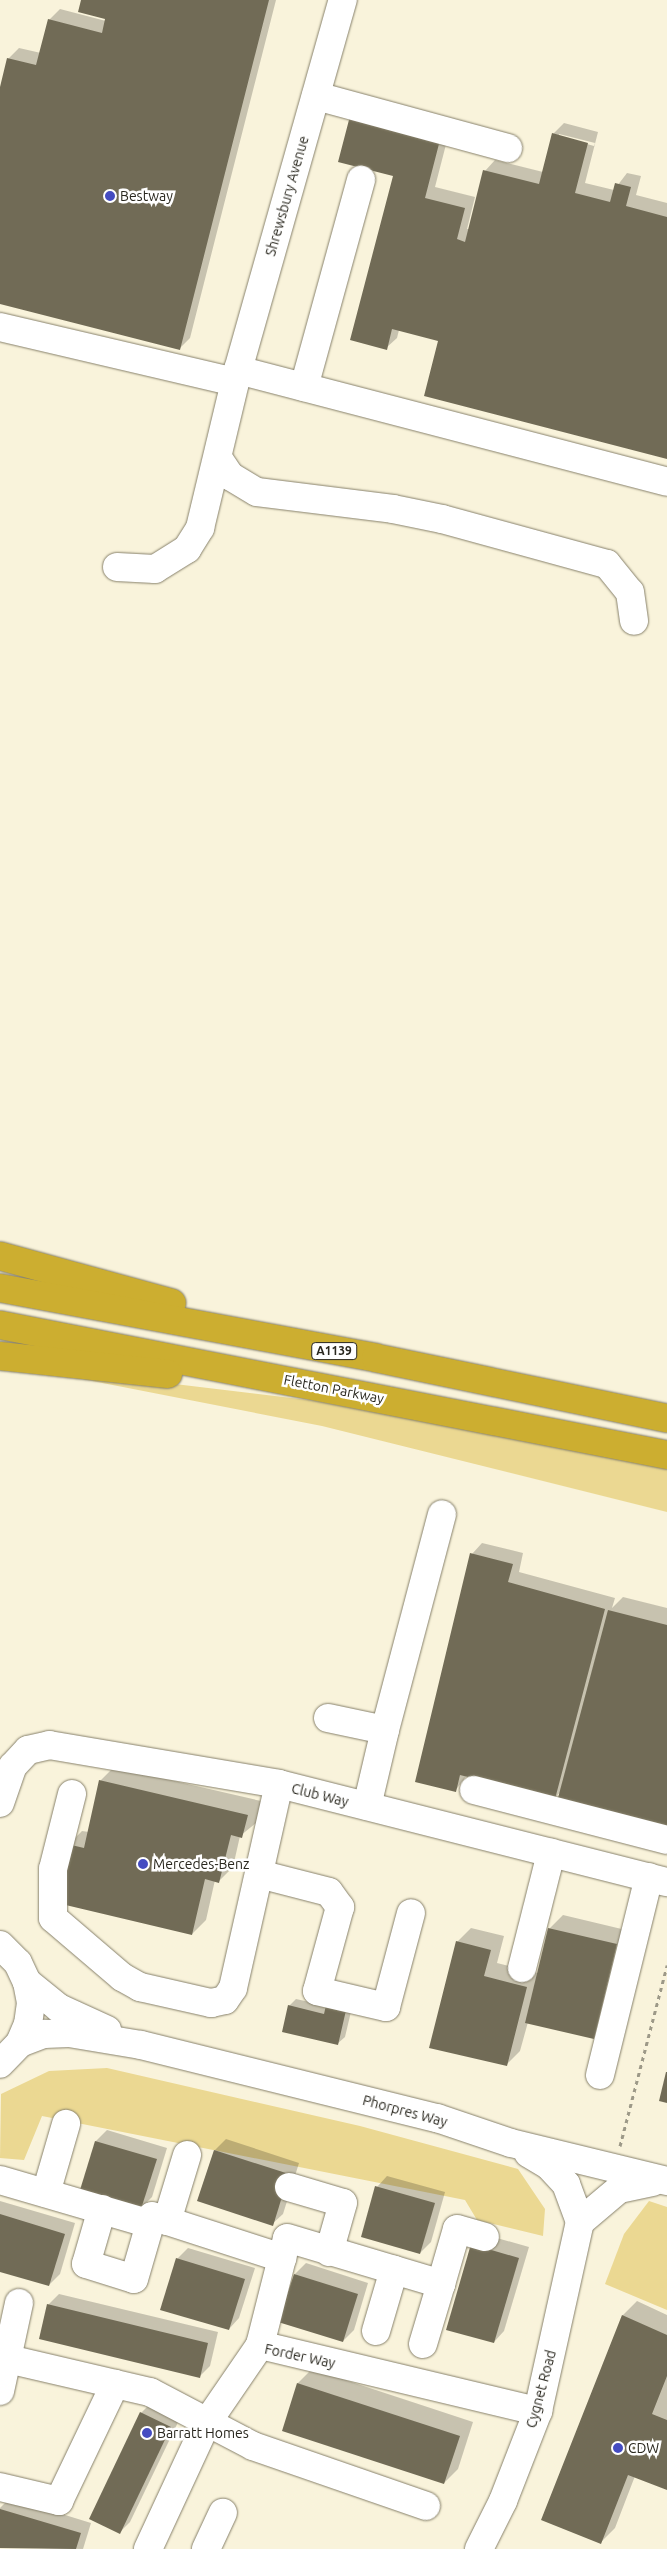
<!DOCTYPE html>
<style>
body{margin:0}
#map{position:relative;width:667px;height:2549px;overflow:hidden;background:#f9f3db;font-family:Ubuntu,sans-serif}
div>[style]{position:absolute}
[style*='--x']{left:calc(var(--x)*1px);top:calc(var(--y)*1px);width:calc(var(--w)*1px);rotate:calc(var(--a)*1deg)}
.green>*{inset:0;background:#ebd892}
.shadow>*{inset:0;background:#0003}
.building>*{inset:0;background:#716b56}
.path>*{height:3px;margin-top:-1.5px;transform-origin:0;background:repeating-linear-gradient(90deg,#9d9988 0 4px,transparent 0 8px)}
.roads{filter:drop-shadow(0 0 1px #87816b) drop-shadow(0 0 1px #87816b)}
.minor>*{height:28px;margin:-14px;padding:0 14px;transform-origin:14px;border-radius:14px;background:#fff}
.highway>*{height:28px;margin:-14px;padding:0 14px;transform-origin:14px;border-radius:14px;background:#ccae30}
.dots>*{width:14px;height:14px;translate:-50% -50%;box-sizing:border-box;border:2px solid #fff;border-radius:50%}
span{translate:-50% -50%;white-space:nowrap;text-align:center;line-height:1.15;-webkit-text-stroke:5px #fff;paint-order:stroke}
.shield-label span{padding:1px 4px;background:#fff;border:1px solid;border-radius:4px;-webkit-text-stroke-width:0}
.shield-label{font-size:12px;color:#29271e;font-weight:700}
.poi-label{font-size:14px;color:#29271e}
.left{translate:0 -50%;text-align:left}
.street-label{font-size:14px;color:#29271e}
</style>
<div id="map">
<div class="green">
<div style="clip-path:polygon(0 1363px,316px 1401px,667px 1466px,667px 1512px,322px 1426px)"></div>
<div style="clip-path:polygon(107px 2068px,360px 2126px,518px 2169px,545px 2209px,543px 2236px,477px 2220px,465px 2200px,42px 2116px,24px 2160px,0 2158px,1px 2094px,49px 2071px)"></div>
<div style="clip-path:polygon(649px 2201px,667px 2207px,667px 2310px,605px 2284px,624px 2234px)"></div>
</div>
<div class="shadow">
<div style="clip-path:polygon(82px 0,276px 0,190px 338px,179px 349px,0 303px,0 92px,8px 59px,19px 48px,41px 53px,49px 20px,60px 9px,106px 21px,107px 18px)"></div>
<div style="clip-path:polygon(evenodd,564px 123px,598px 132px,585px 183px,614px 190px,627px 173px,641px 176px,636px 195px,667px 203px,667px 457px,440px 340px,399px 330px,397px 338px,386px 348px,395px 175px,450px 129px,435px 187px,475px 197px,467px 229px,469px 229px,485px 171px,495px 160px,543px 172px,553px 134px,564px 123px,559px 134px,595px 143px,594px 146px,559px 136px,559px 134px)"></div>
<div style="clip-path:polygon(482px 1543px,523px 1553px,519px 1572px,615px 1598px,612px 1608px,623px 1597px,667px 1608px,667px 1827px,562px 1791px,555px 1797px,467px 1775px,455px 1791px,472px 1554px)"></div>
<div style="clip-path:polygon(114px 1767px,261px 1801px,256px 1823px,240px 1836px,233px 1867px,219px 1881px,215px 1880px,206px 1920px,192px 1934px,68px 1845px,82px 1831px,89px 1832px,100px 1781px)"></div>
<div style="clip-path:polygon(563px 1915px,630px 1931px,608px 2024px,594px 2038px,528px 2022px,520px 2051px,506px 2065px,457px 1942px,471px 1928px,504px 1936px,497px 1963px,538px 1973px,549px 1929px)"></div>
<div style="clip-path:polygon(296px 1999px,327px 2006px,354px 1999px,345px 2037px,337px 2044px,289px 2006px)"></div>
<div style="clip-path:polygon(107px 2130px,167px 2148px,152px 2197px,141px 2208px,81px 2190px,96px 2141px)"></div>
<div style="clip-path:polygon(226px 2139px,299px 2163px,283px 2214px,272px 2224px,199px 2200px,215px 2150px)"></div>
<div style="clip-path:polygon(387px 2176px,445px 2192px,431px 2242px,420px 2253px,377px 2187px)"></div>
<div style="clip-path:polygon(0 2201px,75px 2223px,60px 2274px,49px 2285px,0 2270px)"></div>
<div style="clip-path:polygon(483px 2234px,529px 2247px,504px 2331px,494px 2342px)"></div>
<div style="clip-path:polygon(188px 2248px,255px 2268px,239px 2318px,229px 2329px,177px 2259px)"></div>
<div style="clip-path:polygon(306px 2263px,368px 2283px,354px 2330px,343px 2341px,295px 2274px)"></div>
<div style="clip-path:polygon(59px 2294px,218px 2332px,210px 2366px,199px 2377px,48px 2305px)"></div>
<div style="clip-path:polygon(637px 2301px,667px 2315px,667px 2489px,635px 2476px,615px 2528px,601px 2542px,542px 2519px,623px 2315px)"></div>
<div style="clip-path:polygon(312px 2369px,473px 2422px,458px 2469px,444px 2483px,283px 2430px,298px 2383px)"></div>
<div style="clip-path:polygon(152px 2402px,181px 2416px,130px 2522px,119px 2533px,141px 2413px)"></div>
<div style="clip-path:polygon(10px 2498px,91px 2523px,83px 2549px,0 2547px,0 2508px)"></div>
</div>
<div class="building">
<div style="clip-path:polygon(81px 0,269px 0,180px 350px,0 304px,0 87px,7px 58px,36px 65px,48px 19px,102px 33px,105px 19px,78px 12px)"></div>
<div style="clip-path:polygon(350px 116px,440px 140px,425px 198px,465px 208px,457px 239px,465px 242px,483px 170px,539px 184px,552px 133px,588px 143px,575px 193px,610px 202px,615px 183px,631px 187px,626px 206px,667px 217px,667px 459px,424px 396px,438px 341px,392px 329px,387px 350px,350px 340px,393px 176px,338px 162px)"></div>
<div style="clip-path:polygon(470px 1553px,513px 1564px,508px 1582px,605px 1609px,555px 1799px,460px 1775px,456px 1792px,415px 1782px)"></div>
<div style="clip-path:polygon(608px 1610px,667px 1625px,667px 1828px,558px 1798px)"></div>
<div style="clip-path:polygon(99px 1780px,248px 1815px,242px 1838px,231px 1835px,219px 1883px,205px 1879px,192px 1935px,53px 1902px,67px 1844px,84px 1848px)"></div>
<div style="clip-path:polygon(548px 1928px,617px 1944px,594px 2039px,525px 2023px)"></div>
<div style="clip-path:polygon(456px 1941px,491px 1950px,484px 1976px,527px 1987px,507px 2066px,429px 2048px)"></div>
<div style="clip-path:polygon(327px 2001px,347px 2006px,338px 2045px,282px 2032px,288px 2005px,324px 2014px)"></div>
<div style="clip-path:polygon(666px 2072px,667px 2072px,667px 2103px,659px 2101px)"></div>
<div style="clip-path:polygon(95px 2141px,157px 2159px,141px 2209px,80px 2190px)"></div>
<div style="clip-path:polygon(214px 2150px,289px 2174px,273px 2226px,197px 2201px)"></div>
<div style="clip-path:polygon(375px 2186px,435px 2203px,420px 2254px,361px 2237px)"></div>
<div style="clip-path:polygon(0 2214px,65px 2234px,49px 2286px,0 2272px)"></div>
<div style="clip-path:polygon(471px 2244px,519px 2258px,494px 2343px,446px 2330px)"></div>
<div style="clip-path:polygon(176px 2258px,245px 2279px,229px 2330px,160px 2310px)"></div>
<div style="clip-path:polygon(294px 2274px,358px 2294px,343px 2342px,278px 2322px)"></div>
<div style="clip-path:polygon(47px 2304px,208px 2343px,200px 2378px,39px 2339px)"></div>
<div style="clip-path:polygon(622px 2315px,667px 2335px,667px 2376px,652px 2414px,667px 2420px,667px 2490px,628px 2475px,601px 2544px,541px 2520px)"></div>
<div style="clip-path:polygon(297px 2383px,460px 2436px,444px 2484px,282px 2431px)"></div>
<div style="clip-path:polygon(140px 2412px,171px 2427px,120px 2534px,89px 2519px)"></div>
<div style="clip-path:polygon(0 2509px,81px 2533px,76px 2549px,0 2548px)"></div>
</div>
<div class="path">
<div style="--x:620;--y:2146;--w:187;--a:-75.4"></div>
</div>
<div class="roads">
<div class="minor">
<div style="--x:316;--y:96;--w:199;--a:15.2"></div>
<div style="--x:0;--y:327;--w:241;--a:13.2"></div>
<div style="--x:238;--y:370;--w:443;--a:14.6"></div>
<div style="--x:304;--y:387;--w:215;--a:-74.6"></div>
<div style="--x:218;--y:458;--w:22;--a:56"></div>
<div style="--x:230;--y:476;--w:31;--a:31"></div>
<div style="--x:257;--y:492;--w:137;--a:7.1"></div>
<div style="--x:393;--y:509;--w:50;--a:11.5"></div>
<div style="--x:442;--y:519;--w:171;--a:15.3"></div>
<div style="--x:607;--y:564;--w:36;--a:51"></div>
<div style="--x:630;--y:592;--w:29;--a:82"></div>
<div style="--x:117;--y:567;--w:38;--a:3"></div>
<div style="--x:155;--y:569;--w:38;--a:-32"></div>
<div style="--x:187;--y:549;--w:25;--a:-58"></div>
<div style="--x:200;--y:528;--w:163;--a:-76.5"></div>
<div style="--x:238;--y:370;--w:385;--a:-74.2"></div>
<div style="--x:328;--y:1718;--w:58;--a:11.9"></div>
<div style="--x:385;--y:1730;--w:78;--a:103.3"></div>
<div style="--x:385;--y:1730;--w:223;--a:-75.2"></div>
<div style="--x:474;--y:1790;--w:199;--a:14.5"></div>
<div style="--x:72;--y:1794;--w:77;--a:104.2"></div>
<div style="--x:53;--y:1869;--w:49;--a:90"></div>
<div style="--x:53;--y:1918;--w:91;--a:40.5"></div>
<div style="--x:122;--y:1977;--w:21;--a:29"></div>
<div style="--x:140;--y:1987;--w:73;--a:12.7"></div>
<div style="--x:211;--y:2003;--w:14;--a:-12"></div>
<div style="--x:225;--y:2000;--w:14;--a:-56"></div>
<div style="--x:233;--y:1988;--w:209;--a:-77.3"></div>
<div style="--x:0;--y:1803;--w:39;--a:-71"></div>
<div style="--x:13;--y:1766;--w:22;--a:-47"></div>
<div style="--x:28;--y:1750;--w:22;--a:-13"></div>
<div style="--x:49;--y:1745;--w:233;--a:9.6"></div>
<div style="--x:279;--y:1784;--w:400;--a:14.2"></div>
<div style="--x:259;--y:1874;--w:72;--a:14.4"></div>
<div style="--x:329;--y:1892;--w:19;--a:54"></div>
<div style="--x:340;--y:1907;--w:87;--a:105.3"></div>
<div style="--x:317;--y:1991;--w:71;--a:13.1"></div>
<div style="--x:386;--y:2007;--w:97;--a:-75.1"></div>
<div style="--x:0;--y:1945;--w:25;--a:45"></div>
<div style="--x:18;--y:1963;--w:21;--a:65"></div>
<div style="--x:27;--y:1982;--w:21;--a:79"></div>
<div style="--x:31;--y:2003;--w:21;--a:98"></div>
<div style="--x:28;--y:2024;--w:21;--a:113"></div>
<div style="--x:20;--y:2043;--w:29;--a:134"></div>
<div style="--x:522;--y:1968;--w:119;--a:-75.8"></div>
<div style="--x:27;--y:1982;--w:41;--a:39.1"></div>
<div style="--x:59;--y:2008;--w:53;--a:24.6"></div>
<div style="--x:20;--y:2043;--w:26;--a:-21"></div>
<div style="--x:44;--y:2034;--w:25;--a:-2"></div>
<div style="--x:69;--y:2033;--w:73;--a:9.5"></div>
<div style="--x:141;--y:2045;--w:305;--a:13.9"></div>
<div style="--x:437;--y:2118;--w:78;--a:18.7"></div>
<div style="--x:511;--y:2143;--w:161;--a:13.7"></div>
<div style="--x:600;--y:2075;--w:204;--a:-76.1"></div>
<div style="--x:0;--y:2180;--w:156;--a:16.3"></div>
<div style="--x:150;--y:2224;--w:8;--a:-76"></div>
<div style="--x:152;--y:2216;--w:137;--a:17.9"></div>
<div style="--x:289;--y:2187;--w:56;--a:16.5"></div>
<div style="--x:343;--y:2203;--w:51;--a:105.9"></div>
<div style="--x:46;--y:2193;--w:72;--a:-73.8"></div>
<div style="--x:102;--y:2209;--w:57;--a:106.2"></div>
<div style="--x:86;--y:2264;--w:50;--a:17.4"></div>
<div style="--x:134;--y:2279;--w:57;--a:-73.8"></div>
<div style="--x:167;--y:2221;--w:69;--a:-73.1"></div>
<div style="--x:580;--y:2222;--w:51;--a:-40.2"></div>
<div style="--x:619;--y:2189;--w:35;--a:-12"></div>
<div style="--x:376;--y:2331;--w:64;--a:-73.6"></div>
<div style="--x:423;--y:2344;--w:63;--a:-73.3"></div>
<div style="--x:260;--y:2345;--w:110;--a:-75.8"></div>
<div style="--x:287;--y:2238;--w:161;--a:16.6"></div>
<div style="--x:441;--y:2284;--w:57;--a:-73.8"></div>
<div style="--x:457;--y:2229;--w:29;--a:16"></div>
<div style="--x:8;--y:2359;--w:146;--a:13.1"></div>
<div style="--x:150;--y:2392;--w:116;--a:27.7"></div>
<div style="--x:253;--y:2446;--w:183;--a:19.1"></div>
<div style="--x:0;--y:2391;--w:90;--a:-77.8"></div>
<div style="--x:0;--y:2487;--w:61;--a:13.3"></div>
<div style="--x:59;--y:2501;--w:130;--a:-64.4"></div>
<div style="--x:148;--y:2549;--w:138;--a:-65.1"></div>
<div style="--x:206;--y:2424;--w:96;--a:-55.6"></div>
<div style="--x:260;--y:2345;--w:286;--a:13.4"></div>
<div style="--x:206;--y:2549;--w:40;--a:-65"></div>
<div style="--x:479;--y:2549;--w:54;--a:-63.4"></div>
<div style="--x:503;--y:2501;--w:97;--a:-68.7"></div>
<div style="--x:538;--y:2411;--w:194;--a:-77.5"></div>
<div style="--x:580;--y:2222;--w:40;--a:-110.2"></div>
<div style="--x:566;--y:2184;--w:26;--a:-133"></div>
<div style="--x:548;--y:2165;--w:23;--a:-149"></div>
</div>
<div class="highway">
<div style="--x:0;--y:1256;--w:178;--a:15.3"></div>
<div style="--x:0;--y:1288;--w:382;--a:10.5"></div>
<div style="--x:376;--y:1358;--w:297;--a:11.7"></div>
<div style="--x:0;--y:1325;--w:680;--a:11.03"></div>
<div style="--x:0;--y:1356;--w:169;--a:6.1"></div>
</div>
</div>
<div class="dots">
<div style="left:110px;top:196px;background:#454cc1"></div>
<div style="left:143px;top:1864px;background:#454cc1"></div>
<div style="left:147px;top:2433px;background:#454cc1"></div>
<div style="left:618px;top:2448px;background:#454cc1"></div>
</div>
<div class="shield-label">
<span style="left:334px;top:1351px">A1139</span>
</div>
<div class="poi-label">
<span class="left" style="left:120px;top:196px">Bestway</span>
<span class="left" style="left:153px;top:1864px">Mercedes-Benz</span>
<span class="left" style="left:157px;top:2433px">Barratt Homes</span>
<span class="left" style="left:628px;top:2448px">CDW</span>
</div>
<div class="street-label">
<span style="left:287px;top:196px;rotate:-74deg">Shrewsbury Avenue</span>
<span style="left:334px;top:1389px;rotate:11deg">Fletton Parkway</span>
<span style="left:320px;top:1795px;rotate:14deg">Club Way</span>
<span style="left:405px;top:2111px;rotate:15deg">Phorpres Way</span>
<span style="left:300px;top:2356px;rotate:12deg">Forder Way</span>
<span style="left:541px;top:2389px;rotate:-75deg">Cygnet Road</span>
</div>
</div>
